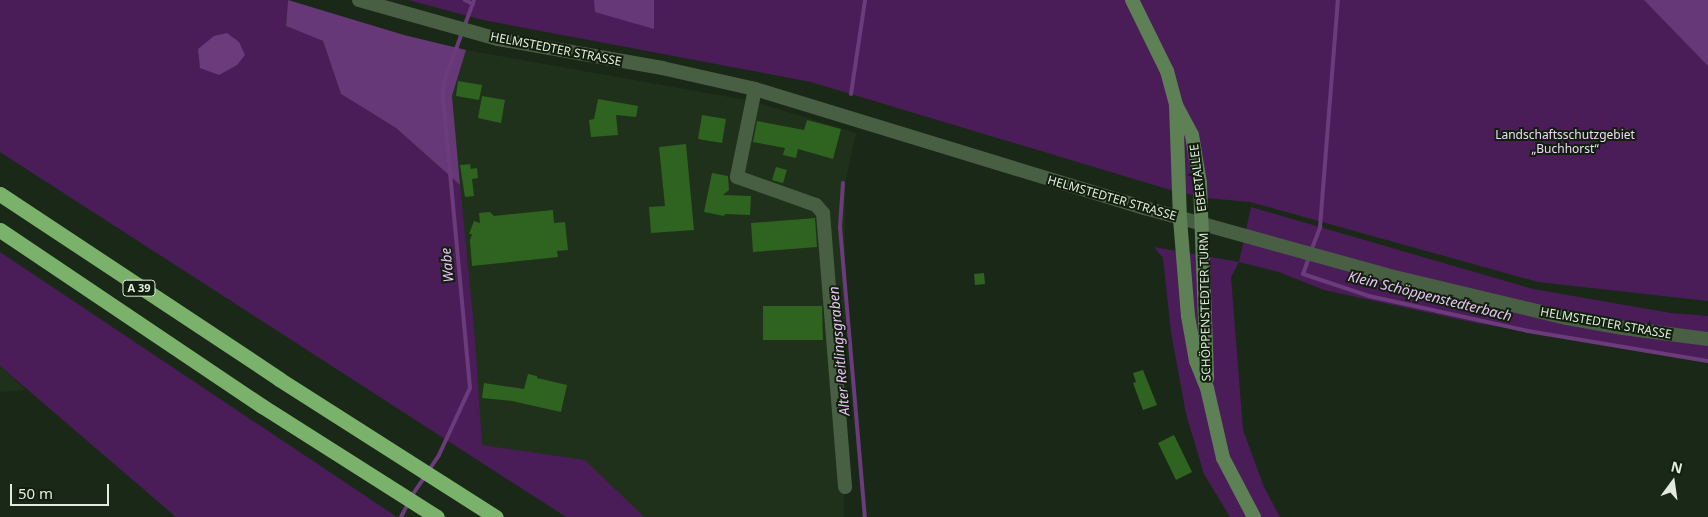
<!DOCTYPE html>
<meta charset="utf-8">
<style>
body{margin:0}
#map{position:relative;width:1708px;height:517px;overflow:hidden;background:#1a2817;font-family:"Noto Sans",sans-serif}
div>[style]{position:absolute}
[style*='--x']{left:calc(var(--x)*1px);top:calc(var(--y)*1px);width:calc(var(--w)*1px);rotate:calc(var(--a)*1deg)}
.built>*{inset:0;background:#1f311a}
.green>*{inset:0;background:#4a1d59}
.forest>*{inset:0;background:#673877}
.water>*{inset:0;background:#6b3b7b}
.stream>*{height:4px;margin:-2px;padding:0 2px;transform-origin:2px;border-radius:2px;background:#6b3b7b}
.building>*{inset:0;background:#2f6320}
.minor>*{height:14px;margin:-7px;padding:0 7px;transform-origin:7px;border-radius:7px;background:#495f43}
.tertiary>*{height:14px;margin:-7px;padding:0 7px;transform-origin:7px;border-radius:7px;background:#495f43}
.secondary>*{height:14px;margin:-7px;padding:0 7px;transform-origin:7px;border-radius:7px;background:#5d8054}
.motorway>*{height:15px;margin:-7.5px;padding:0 7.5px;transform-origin:7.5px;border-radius:7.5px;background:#7ab16b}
span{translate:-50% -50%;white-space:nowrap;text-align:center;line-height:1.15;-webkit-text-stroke:4px #111f0d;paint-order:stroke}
.shield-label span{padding:1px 4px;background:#111f0d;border:1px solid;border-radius:4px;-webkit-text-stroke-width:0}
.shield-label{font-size:11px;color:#e2ebdf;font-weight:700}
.street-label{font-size:12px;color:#e2ebdf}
.park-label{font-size:12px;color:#f2d7fc}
.water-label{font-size:14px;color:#ebc2f9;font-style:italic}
.north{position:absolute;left:1648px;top:457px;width:50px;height:50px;-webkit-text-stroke:4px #111f0d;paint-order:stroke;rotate:14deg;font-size:14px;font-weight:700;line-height:20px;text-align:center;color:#e2ebdf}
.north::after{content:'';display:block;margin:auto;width:18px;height:22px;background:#e2ebdf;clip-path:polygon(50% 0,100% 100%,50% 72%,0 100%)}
.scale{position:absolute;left:10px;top:484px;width:99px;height:22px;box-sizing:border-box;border:2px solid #e2ebdf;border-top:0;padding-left:6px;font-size:15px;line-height:18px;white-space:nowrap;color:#e2ebdf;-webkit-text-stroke:4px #111f0d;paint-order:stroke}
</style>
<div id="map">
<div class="built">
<div style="clip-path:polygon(466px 50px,752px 101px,856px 133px,845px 184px,844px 517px,592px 517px,584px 460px,481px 445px,475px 338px,466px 267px,452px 96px)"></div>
<div style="clip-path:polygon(0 366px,26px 390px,0 392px)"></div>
</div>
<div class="green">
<div style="clip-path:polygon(0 0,288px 0,286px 26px,323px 41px,341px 94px,396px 128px,460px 185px,475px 338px,482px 445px,585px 460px,644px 517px,566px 517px,0 152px)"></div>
<div style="clip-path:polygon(408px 0,1708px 0,1708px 301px,1538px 282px,1250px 202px,1207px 198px,1174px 191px,811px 82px,483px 20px)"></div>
<div style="clip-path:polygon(1251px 207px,1533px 289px,1671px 313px,1708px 316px,1708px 361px,1476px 323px,1324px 290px,1279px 272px,1239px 262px,1231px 277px,1243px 430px,1264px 487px,1280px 517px,1230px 517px,1204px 474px,1186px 414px,1171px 332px,1163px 258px,1154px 247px,1239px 262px)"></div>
<div style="clip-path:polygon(0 252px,397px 517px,176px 517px,0 366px)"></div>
</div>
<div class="forest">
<div style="clip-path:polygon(288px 0,404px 35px,466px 50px,452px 96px,460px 185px,396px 128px,341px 94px,323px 41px,286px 26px)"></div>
<div style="clip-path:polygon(594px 0,654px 0,654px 29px,595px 12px)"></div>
<div style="clip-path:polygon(1644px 0,1708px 0,1708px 66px)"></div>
</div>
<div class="water">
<div style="clip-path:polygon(227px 33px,239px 42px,245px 55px,237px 65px,219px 75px,200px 68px,198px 49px,214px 36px)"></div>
</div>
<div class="stream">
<div style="--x:465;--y:0;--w:9;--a:27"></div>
<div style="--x:851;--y:94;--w:95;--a:-81.5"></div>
<div style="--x:843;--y:183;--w:44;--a:93.9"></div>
<div style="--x:840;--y:227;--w:291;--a:85.1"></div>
<div style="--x:1311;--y:251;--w:26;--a:-69"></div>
<div style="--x:1320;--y:227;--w:228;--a:-85.5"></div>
<div style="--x:1309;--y:257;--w:18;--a:109"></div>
<div style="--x:1303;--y:274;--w:70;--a:18.4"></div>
<div style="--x:1369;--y:296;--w:163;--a:12.4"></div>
<div style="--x:1528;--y:331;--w:182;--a:9.5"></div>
<div style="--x:429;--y:470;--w:18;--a:-56"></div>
<div style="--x:439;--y:455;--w:74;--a:-65.2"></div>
<div style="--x:470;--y:388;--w:294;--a:-95.3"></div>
<div style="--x:443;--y:95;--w:16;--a:-83"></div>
<div style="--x:445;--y:79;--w:84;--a:-69.8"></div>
<div style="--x:411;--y:497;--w:25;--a:-56"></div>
<div style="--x:401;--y:517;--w:15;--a:-62"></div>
</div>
<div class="building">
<div style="clip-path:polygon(458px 81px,482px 85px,479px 100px,456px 96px)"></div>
<div style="clip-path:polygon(482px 96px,505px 100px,501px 123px,478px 118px)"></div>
<div style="clip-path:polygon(598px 99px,638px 106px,636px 117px,616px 115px,618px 135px,591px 137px,589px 120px,594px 119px)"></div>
<div style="clip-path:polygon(702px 115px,726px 119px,722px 143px,698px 139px)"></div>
<div style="clip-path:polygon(807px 120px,841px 129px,833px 159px,798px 149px,796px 158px,783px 155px,785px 148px,753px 142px,757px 121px,804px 130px)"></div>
<div style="clip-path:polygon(686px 144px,694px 230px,651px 233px,649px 207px,665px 206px,659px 147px)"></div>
<div style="clip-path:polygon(470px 164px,471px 169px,477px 168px,478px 178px,472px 179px,474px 196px,465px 197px,460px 165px)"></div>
<div style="clip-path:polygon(776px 167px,787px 170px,783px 183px,772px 180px)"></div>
<div style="clip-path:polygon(712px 173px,728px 176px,729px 190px,723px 195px,751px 196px,750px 215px,725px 214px,724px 216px,704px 212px)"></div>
<div style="clip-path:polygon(553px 210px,554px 223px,565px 222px,568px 250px,557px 251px,558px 257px,472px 266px,470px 240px,472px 234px,469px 234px,474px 221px,480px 223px,479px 213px,490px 212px,494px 216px)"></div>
<div style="clip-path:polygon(815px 218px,817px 247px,753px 252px,751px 223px)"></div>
<div style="clip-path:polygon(984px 273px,985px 284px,975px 285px,974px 274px)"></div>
<div style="clip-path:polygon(763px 306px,822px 306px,823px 340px,763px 340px)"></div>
<div style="clip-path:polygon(1143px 370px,1157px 405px,1143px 410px,1133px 383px,1136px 382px,1133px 373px)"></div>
<div style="clip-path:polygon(528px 374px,537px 376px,537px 378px,567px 385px,561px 412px,512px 401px,482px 398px,484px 383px,524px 389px)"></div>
<div style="clip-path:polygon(1174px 435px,1192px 472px,1176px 480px,1158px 443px)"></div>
</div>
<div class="minor">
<div style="--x:755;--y:89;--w:90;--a:101.6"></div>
<div style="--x:737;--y:177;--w:84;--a:19.5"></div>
<div style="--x:816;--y:205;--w:11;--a:49"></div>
<div style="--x:823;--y:213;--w:275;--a:85.4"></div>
</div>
<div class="tertiary">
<div style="--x:359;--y:0;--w:144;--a:15.7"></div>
<div style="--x:498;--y:39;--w:167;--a:10"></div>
<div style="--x:662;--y:68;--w:95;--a:12.7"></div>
<div style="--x:755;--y:89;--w:408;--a:17"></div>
<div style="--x:1145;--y:208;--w:250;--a:15.5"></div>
<div style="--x:1386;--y:275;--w:186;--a:13.4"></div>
<div style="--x:1567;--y:318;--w:57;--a:10.1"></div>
<div style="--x:1623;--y:328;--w:86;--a:7.4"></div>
</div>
<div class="secondary">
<div style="--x:1132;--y:0;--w:79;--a:63.8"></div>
<div style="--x:1167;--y:71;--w:35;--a:75"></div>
<div style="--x:1176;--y:105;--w:34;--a:62"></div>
<div style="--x:1192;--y:135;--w:49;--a:80.5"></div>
<div style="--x:1200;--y:183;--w:195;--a:87.9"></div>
<div style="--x:1176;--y:105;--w:114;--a:88"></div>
<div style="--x:1180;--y:219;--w:97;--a:85.3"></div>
<div style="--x:1188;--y:316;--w:46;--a:79.9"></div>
<div style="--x:1196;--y:361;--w:29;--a:68"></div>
<div style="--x:1207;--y:388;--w:72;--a:77.1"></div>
<div style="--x:1223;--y:458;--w:67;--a:62.3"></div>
</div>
<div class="motorway">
<div style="--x:0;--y:194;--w:335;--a:33.5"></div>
<div style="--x:279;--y:379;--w:257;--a:32.5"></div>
<div style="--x:0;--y:230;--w:316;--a:33.9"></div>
<div style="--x:262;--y:406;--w:207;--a:32.4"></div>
</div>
<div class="shield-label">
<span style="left:139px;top:288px">A 39</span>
</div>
<div class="street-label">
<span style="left:556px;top:49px;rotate:11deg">HELMSTEDTER STRASSE</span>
<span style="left:1198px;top:178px;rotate:-97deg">EBERTALLEE</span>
<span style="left:1112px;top:198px;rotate:16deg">HELMSTEDTER STRASSE</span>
<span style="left:1205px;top:307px;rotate:-91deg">SCHÖPPENSTEDTER TURM</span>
<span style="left:1606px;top:323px;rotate:10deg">HELMSTEDTER STRASSE</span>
</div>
<div class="park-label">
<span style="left:1565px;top:142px">Landschaftsschutzgebiet<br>„Buchhorst“</span>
</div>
<div class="water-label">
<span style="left:447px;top:265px;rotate:-95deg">Wabe</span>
<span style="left:1430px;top:296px;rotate:14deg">Klein Schöppenstedterbach</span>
<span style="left:839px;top:351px;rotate:-95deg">Alter Reitlingsgraben</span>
</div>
<div class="north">N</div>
<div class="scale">50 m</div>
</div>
